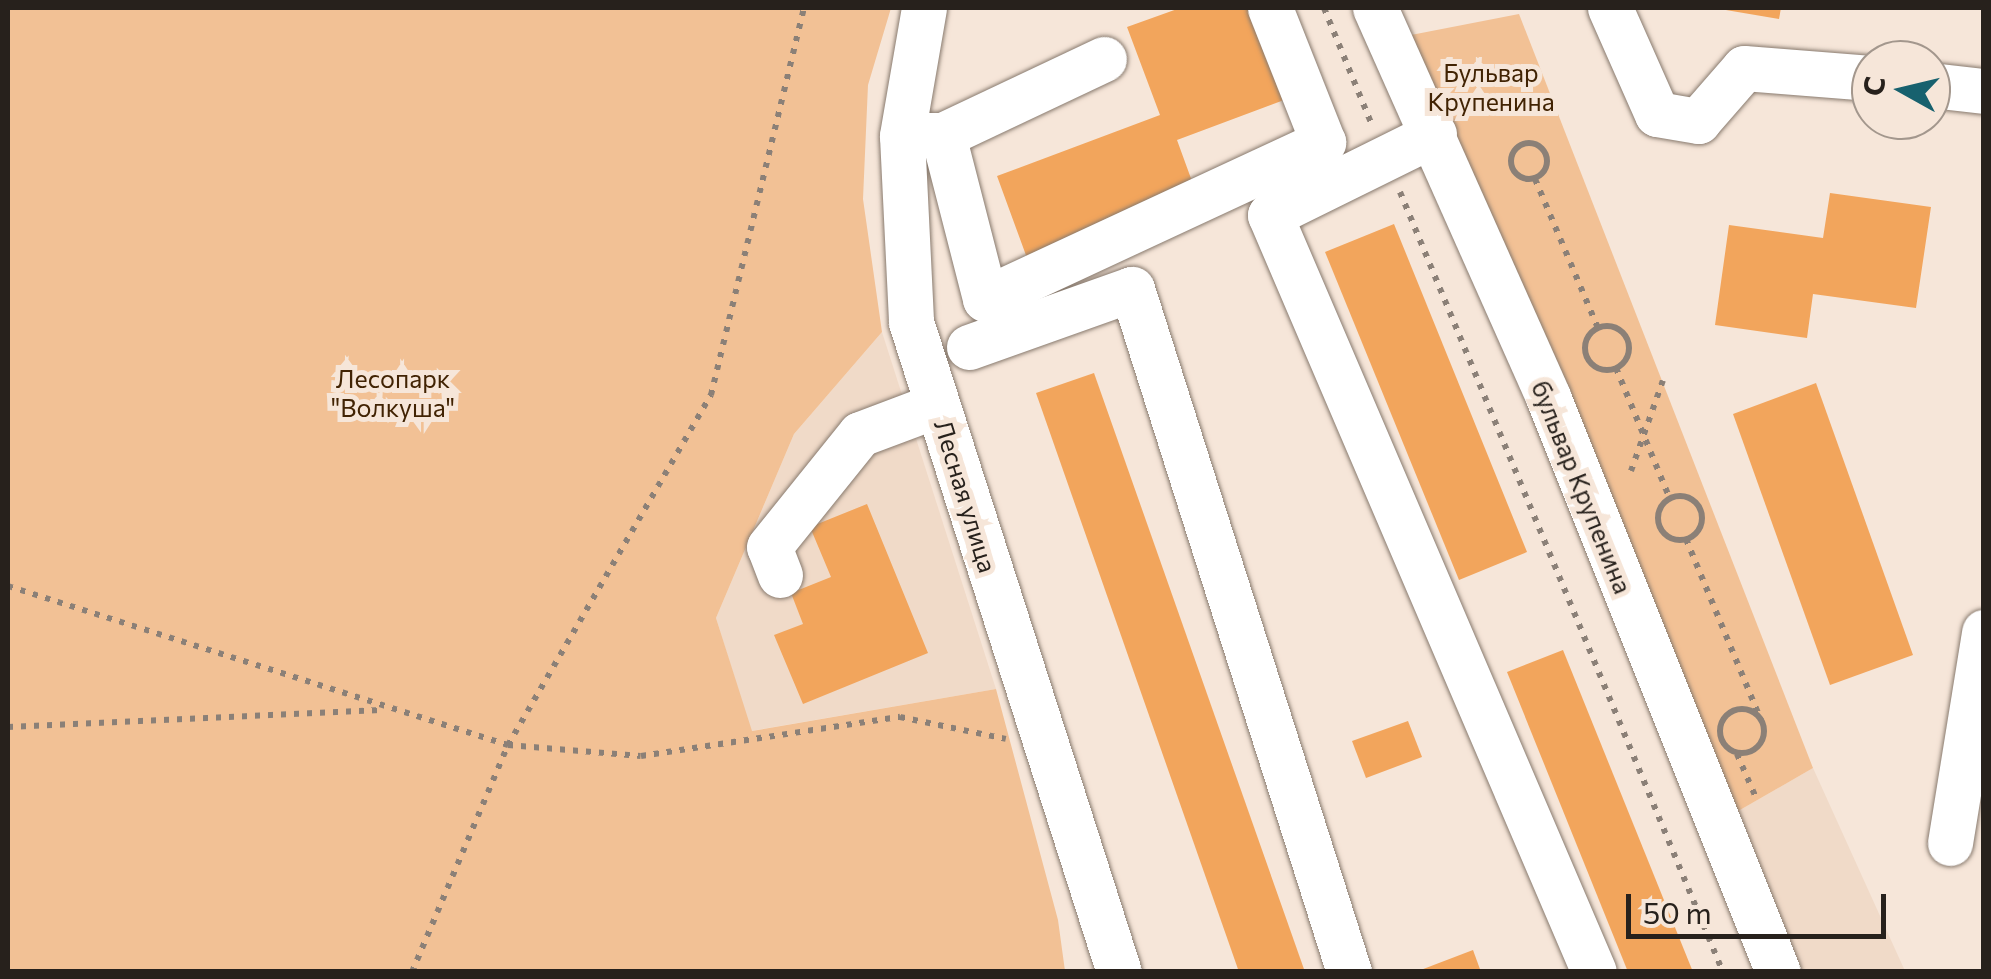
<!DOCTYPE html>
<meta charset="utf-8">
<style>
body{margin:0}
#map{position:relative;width:1991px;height:979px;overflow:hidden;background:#f6e6d9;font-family:Commissioner,sans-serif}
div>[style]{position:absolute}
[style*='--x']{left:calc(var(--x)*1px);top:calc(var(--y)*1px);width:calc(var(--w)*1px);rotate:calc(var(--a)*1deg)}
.built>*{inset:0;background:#f0dac8}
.green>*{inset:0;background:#f2c195}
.building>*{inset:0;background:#f2a55c}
.path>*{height:6px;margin-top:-3px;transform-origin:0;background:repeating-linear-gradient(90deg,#8b8077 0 5px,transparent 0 13px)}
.path>.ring{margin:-3px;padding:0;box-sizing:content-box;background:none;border:6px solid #8b8077;border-radius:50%}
.roads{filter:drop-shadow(0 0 2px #887a6e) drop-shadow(0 0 2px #887a6e)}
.minor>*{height:45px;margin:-22.5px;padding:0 22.5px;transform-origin:22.5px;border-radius:22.5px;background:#fff}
span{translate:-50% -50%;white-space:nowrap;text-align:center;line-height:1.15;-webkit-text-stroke:10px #f6e6d9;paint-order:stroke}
.park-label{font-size:25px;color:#412303}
.street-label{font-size:25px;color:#27211c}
.frame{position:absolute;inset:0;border:10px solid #27211c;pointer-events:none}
.north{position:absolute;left:1851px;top:40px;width:100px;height:100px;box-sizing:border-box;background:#f6e6d9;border:2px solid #a3978d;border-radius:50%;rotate:278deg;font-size:28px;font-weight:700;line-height:40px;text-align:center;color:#27211c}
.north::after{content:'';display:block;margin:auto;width:35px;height:45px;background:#17616e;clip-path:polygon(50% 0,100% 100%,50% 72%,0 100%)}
.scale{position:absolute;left:1626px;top:894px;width:260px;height:45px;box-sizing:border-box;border:5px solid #27211c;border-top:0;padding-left:12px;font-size:30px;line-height:35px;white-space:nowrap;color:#27211c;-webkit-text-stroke:8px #f6e6d9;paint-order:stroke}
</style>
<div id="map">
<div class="built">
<div style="clip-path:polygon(882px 332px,996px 689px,751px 731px,716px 618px,794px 434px)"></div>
<div style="clip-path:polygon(1813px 768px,1905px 971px,1797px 971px,1733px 814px)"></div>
</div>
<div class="green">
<div style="clip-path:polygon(8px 8px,891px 8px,868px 85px,863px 199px,882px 332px,794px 434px,716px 618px,752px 731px,996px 689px,1058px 920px,1065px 971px,8px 971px)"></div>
<div style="clip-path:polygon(1519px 14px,1813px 768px,1733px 814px,1411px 35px)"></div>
</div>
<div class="building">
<div style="clip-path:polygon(1180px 8px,1250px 8px,1284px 100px,1177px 140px,1197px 195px,1027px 258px,997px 176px,1160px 115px,1127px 27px)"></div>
<div style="clip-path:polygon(1714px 8px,1781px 8px,1779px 19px)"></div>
<div style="clip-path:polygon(1830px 193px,1931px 207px,1916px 308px,1813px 294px,1807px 338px,1715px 325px,1729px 225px,1823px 238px)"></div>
<div style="clip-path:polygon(1394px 224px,1527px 552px,1459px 580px,1325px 252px)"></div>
<div style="clip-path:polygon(1094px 373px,1305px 972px,1239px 972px,1036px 393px)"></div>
<div style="clip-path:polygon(1816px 383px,1913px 655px,1830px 685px,1733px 414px)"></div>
<div style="clip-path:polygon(867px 504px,928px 653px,803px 704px,774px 635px,803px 624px,791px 593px,831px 577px,810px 527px)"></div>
<div style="clip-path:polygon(1563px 650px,1693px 972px,1628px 972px,1507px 672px)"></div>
<div style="clip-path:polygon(1408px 721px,1422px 757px,1366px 778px,1352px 741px)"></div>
<div style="clip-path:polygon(1473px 950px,1481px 972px,1419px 972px,1418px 971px)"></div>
</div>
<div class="path">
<div style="--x:1324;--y:8;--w:126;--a:67.7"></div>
<div class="ring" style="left:1511px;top:143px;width:30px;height:30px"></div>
<div style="--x:1535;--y:179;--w:162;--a:67.1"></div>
<div style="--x:1400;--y:192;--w:844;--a:67.51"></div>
<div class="ring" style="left:1585px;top:326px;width:38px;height:38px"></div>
<div style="--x:1616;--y:368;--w:142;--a:67.6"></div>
<div style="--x:1631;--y:471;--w:96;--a:-70.6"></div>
<div class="ring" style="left:1658px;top:496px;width:38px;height:38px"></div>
<div style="--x:1686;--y:539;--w:196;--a:67.5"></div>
<div style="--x:8;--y:586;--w:525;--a:17.64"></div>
<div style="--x:508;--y:745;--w:133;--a:4.7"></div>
<div style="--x:641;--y:756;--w:262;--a:-8.6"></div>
<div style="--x:900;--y:717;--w:108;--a:11.7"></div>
<div class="ring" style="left:1720px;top:709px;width:38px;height:38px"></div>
<div style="--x:8;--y:727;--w:373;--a:-2.6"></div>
<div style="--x:1737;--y:754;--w:50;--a:66.5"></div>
<div style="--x:412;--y:972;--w:246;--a:-67.1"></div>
<div style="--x:508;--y:745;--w:405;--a:-59.9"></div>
<div style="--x:711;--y:395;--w:398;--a:-76.5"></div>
</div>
<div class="roads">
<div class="minor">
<div style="--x:924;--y:8;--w:130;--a:99.8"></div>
<div style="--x:902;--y:136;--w:186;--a:87.2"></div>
<div style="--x:911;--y:322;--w:682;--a:72.26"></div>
<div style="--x:1375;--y:8;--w:426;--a:66"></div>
<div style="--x:1548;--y:397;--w:619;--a:68.2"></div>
<div style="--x:1610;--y:8;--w:116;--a:66.1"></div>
<div style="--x:1657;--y:114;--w:42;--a:9.7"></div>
<div style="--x:1698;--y:121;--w:70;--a:-49"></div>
<div style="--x:1744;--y:68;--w:127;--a:4.5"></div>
<div style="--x:1931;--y:85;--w:53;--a:6.5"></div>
<div style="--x:1434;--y:134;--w:183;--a:153.7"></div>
<div style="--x:1270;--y:215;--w:823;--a:66.83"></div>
<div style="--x:914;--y:135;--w:29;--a:0"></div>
<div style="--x:943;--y:135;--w:178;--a:-25.3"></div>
<div style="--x:943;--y:135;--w:169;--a:75.6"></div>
<div style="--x:985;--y:299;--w:373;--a:-24.9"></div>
<div style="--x:1323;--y:142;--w:144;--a:-111.6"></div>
<div style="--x:969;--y:347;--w:173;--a:-19.6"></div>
<div style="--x:1132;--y:289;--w:717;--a:72.37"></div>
<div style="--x:780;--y:575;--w:30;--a:-111"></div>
<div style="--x:769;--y:547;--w:145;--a:-51.2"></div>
<div style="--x:860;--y:434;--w:82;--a:-20.6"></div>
<div style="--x:1950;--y:843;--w:214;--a:-80.8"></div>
</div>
</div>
<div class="park-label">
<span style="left:1491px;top:87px">Бульвар<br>Крупенина</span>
<span style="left:393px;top:393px">Лесопарк<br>"Волкуша"</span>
</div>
<div class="street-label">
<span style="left:1582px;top:487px;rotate:68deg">бульвар Крупенина</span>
<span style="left:966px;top:496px;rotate:73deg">Лесная улица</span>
</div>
<div class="frame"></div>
<div class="north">С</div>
<div class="scale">50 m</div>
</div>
